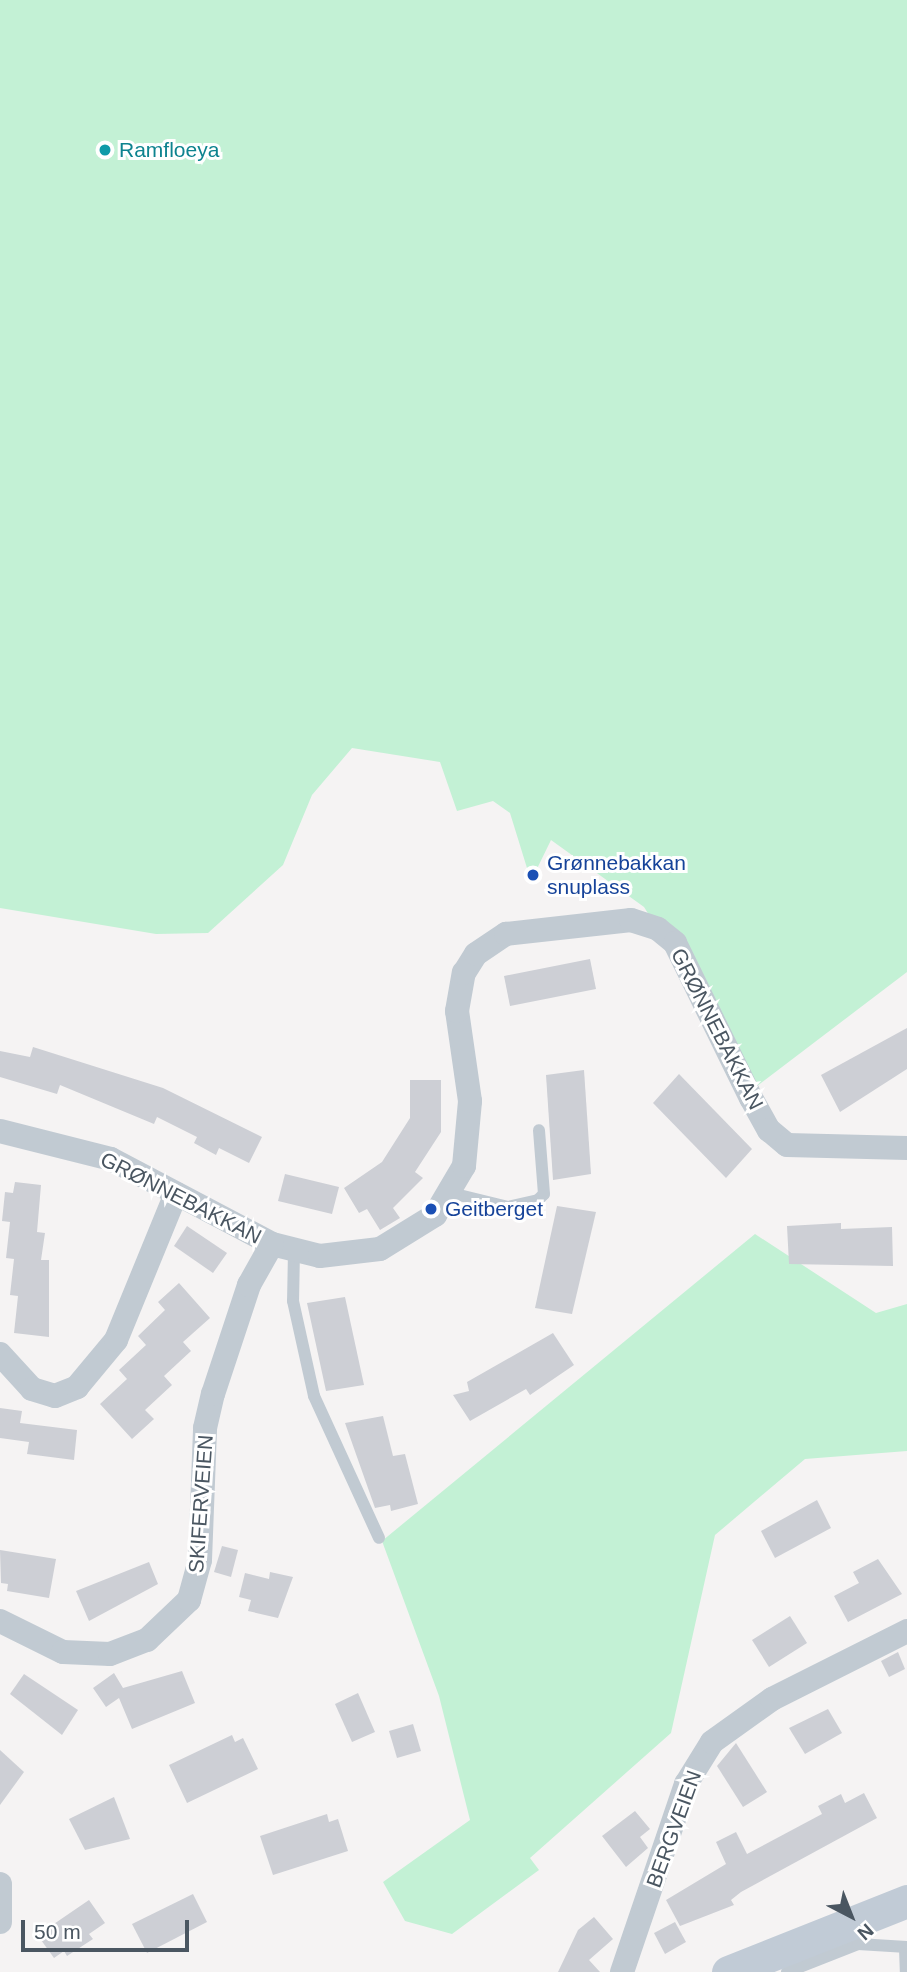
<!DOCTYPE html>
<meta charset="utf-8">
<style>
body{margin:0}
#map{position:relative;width:907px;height:1972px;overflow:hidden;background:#f5f3f3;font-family:Helvetica,sans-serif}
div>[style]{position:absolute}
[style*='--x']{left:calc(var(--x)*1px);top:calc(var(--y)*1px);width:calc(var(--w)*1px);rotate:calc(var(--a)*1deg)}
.green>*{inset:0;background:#c3f1d5}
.building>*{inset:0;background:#cdcfd5}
.service>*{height:12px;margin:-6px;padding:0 6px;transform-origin:6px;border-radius:6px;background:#c1cad2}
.minor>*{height:24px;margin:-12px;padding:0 12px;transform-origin:12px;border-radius:12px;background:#c1cad2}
.secondary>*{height:33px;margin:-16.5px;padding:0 16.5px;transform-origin:16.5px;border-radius:16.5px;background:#c1cbd6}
.dots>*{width:19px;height:19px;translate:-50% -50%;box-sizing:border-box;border:4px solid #fff;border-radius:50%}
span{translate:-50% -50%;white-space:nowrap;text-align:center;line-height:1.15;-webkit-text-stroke:6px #fff;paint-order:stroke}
.culture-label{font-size:21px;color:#0d838f}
.left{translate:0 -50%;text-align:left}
.transit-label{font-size:21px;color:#164399}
.street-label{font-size:21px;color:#4a5661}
.north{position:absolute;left:816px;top:1881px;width:70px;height:70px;-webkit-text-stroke:5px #fff;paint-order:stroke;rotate:138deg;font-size:19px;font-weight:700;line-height:28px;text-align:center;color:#4a5661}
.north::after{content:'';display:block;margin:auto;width:24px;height:32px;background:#4a5661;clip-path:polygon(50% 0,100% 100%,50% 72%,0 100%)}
.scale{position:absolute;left:21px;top:1920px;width:168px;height:32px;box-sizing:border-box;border:4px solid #4a5661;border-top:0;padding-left:9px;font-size:21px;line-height:24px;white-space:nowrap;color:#4a5661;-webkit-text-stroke:5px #fff;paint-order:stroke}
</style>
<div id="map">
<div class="green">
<div style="clip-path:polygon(0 0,907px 0,907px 972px,757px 1086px,644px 907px,551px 840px,531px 881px,510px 813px,493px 801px,457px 811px,440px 762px,352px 748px,312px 795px,283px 865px,208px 933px,156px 934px,0 908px)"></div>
<div style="clip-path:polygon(755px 1234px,876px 1313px,907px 1304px,907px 1451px,805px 1459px,715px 1535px,671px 1733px,530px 1858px,539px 1870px,452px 1934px,405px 1921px,383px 1882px,470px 1820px,439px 1696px,382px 1541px)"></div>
</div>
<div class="building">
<div style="clip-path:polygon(590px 959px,596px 989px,510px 1006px,504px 976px)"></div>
<div style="clip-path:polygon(907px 1028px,907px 1069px,840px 1112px,821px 1075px)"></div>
<div style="clip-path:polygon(33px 1047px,163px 1088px,262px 1137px,249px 1163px,219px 1148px,216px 1155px,194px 1143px,197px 1137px,157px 1117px,154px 1124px,60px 1085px,57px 1094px,0 1077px,0 1051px,30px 1057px)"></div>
<div style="clip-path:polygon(584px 1070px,591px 1174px,553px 1180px,546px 1075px)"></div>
<div style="clip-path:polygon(679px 1074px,752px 1149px,726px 1178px,653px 1103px)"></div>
<div style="clip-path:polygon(410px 1080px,441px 1080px,441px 1132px,415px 1172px,423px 1178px,393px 1208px,400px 1218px,380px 1230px,367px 1209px,359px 1213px,344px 1188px,382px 1162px,410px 1118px)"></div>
<div style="clip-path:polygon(285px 1174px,339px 1187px,332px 1214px,278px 1201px)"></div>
<div style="clip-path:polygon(15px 1182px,41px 1185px,37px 1232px,45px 1233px,41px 1260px,49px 1260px,49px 1337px,14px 1333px,18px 1296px,10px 1295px,14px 1259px,6px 1258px,10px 1222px,2px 1221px,5px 1192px,13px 1193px)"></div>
<div style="clip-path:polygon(557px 1206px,596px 1212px,572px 1314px,535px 1308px)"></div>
<div style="clip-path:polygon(841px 1223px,841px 1229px,892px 1227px,893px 1266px,789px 1264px,787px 1226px)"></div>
<div style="clip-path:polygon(187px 1226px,227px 1253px,213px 1273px,174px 1246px)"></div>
<div style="clip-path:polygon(179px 1283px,210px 1318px,183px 1342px,191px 1351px,164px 1376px,172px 1385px,145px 1410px,154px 1419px,132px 1439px,100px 1404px,127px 1379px,119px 1370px,146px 1345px,138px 1336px,165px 1310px,158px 1302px)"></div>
<div style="clip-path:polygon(345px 1297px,364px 1385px,326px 1391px,307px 1303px)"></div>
<div style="clip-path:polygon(553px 1333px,574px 1365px,530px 1395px,526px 1389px,470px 1421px,453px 1395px,469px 1391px,467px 1382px)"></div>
<div style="clip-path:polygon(0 1408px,22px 1411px,20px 1423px,77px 1430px,74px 1460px,27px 1454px,29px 1442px,0 1438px)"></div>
<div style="clip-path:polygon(383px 1416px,393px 1456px,405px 1454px,418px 1504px,391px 1511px,390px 1505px,375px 1508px,345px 1423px)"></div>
<div style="clip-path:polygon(817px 1500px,831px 1528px,775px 1558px,761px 1531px)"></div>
<div style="clip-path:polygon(222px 1546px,238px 1550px,231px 1577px,214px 1572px)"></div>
<div style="clip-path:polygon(0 1550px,56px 1559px,49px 1598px,7px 1591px,8px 1584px,1px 1583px)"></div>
<div style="clip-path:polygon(878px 1559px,902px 1594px,848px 1622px,834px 1596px,859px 1583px,853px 1572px)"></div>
<div style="clip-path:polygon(149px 1562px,158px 1584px,89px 1621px,76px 1591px)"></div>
<div style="clip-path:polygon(270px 1572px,293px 1577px,278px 1618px,248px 1611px,251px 1600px,239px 1597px,245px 1573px,269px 1579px)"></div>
<div style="clip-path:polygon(790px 1616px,807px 1643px,769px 1667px,752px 1640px)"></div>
<div style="clip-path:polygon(898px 1652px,905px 1669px,889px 1677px,881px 1661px)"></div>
<div style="clip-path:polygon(182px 1671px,195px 1703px,132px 1729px,119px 1698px,106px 1707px,93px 1688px,114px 1673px,123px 1688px)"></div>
<div style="clip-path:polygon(24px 1674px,78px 1710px,62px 1735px,10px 1694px)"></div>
<div style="clip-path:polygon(358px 1693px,375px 1732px,352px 1742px,335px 1704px)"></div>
<div style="clip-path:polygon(828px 1709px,842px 1733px,805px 1754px,789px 1728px)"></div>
<div style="clip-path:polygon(413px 1724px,421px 1751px,397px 1758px,389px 1731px)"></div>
<div style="clip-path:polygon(232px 1735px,235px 1742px,243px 1738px,258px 1769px,187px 1803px,169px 1765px)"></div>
<div style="clip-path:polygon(736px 1743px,767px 1792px,743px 1807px,717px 1766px)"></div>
<div style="clip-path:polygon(0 1750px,24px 1772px,0 1805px)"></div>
<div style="clip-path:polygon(864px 1793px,877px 1818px,741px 1892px,731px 1900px,734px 1905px,680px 1926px,666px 1900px,726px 1864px,716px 1842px,736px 1832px,747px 1854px,822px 1814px,818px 1806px,841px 1794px,845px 1803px)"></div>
<div style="clip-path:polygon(114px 1797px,130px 1839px,85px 1850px,69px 1819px)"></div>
<div style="clip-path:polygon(635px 1811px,650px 1829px,640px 1837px,648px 1848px,626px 1867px,602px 1836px)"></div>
<div style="clip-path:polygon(327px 1814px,329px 1822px,338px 1819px,348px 1851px,273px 1875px,260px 1836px)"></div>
<div style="clip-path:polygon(193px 1894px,207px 1922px,147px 1953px,132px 1924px)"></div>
<div style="clip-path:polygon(89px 1900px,105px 1923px,89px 1934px,93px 1939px,67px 1956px,64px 1951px,54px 1958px,41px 1940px,51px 1933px,48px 1928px)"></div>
<div style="clip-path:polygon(594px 1917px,613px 1939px,589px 1960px,600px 1972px,558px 1972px,578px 1930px)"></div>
<div style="clip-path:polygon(675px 1922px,686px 1942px,665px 1954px,654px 1933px)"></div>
</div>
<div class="service">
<div style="--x:451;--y:1193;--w:59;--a:13.8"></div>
<div style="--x:508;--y:1207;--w:31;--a:-13"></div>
<div style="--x:538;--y:1200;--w:8;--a:-45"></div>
<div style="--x:544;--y:1194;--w:64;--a:-94.5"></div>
<div style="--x:294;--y:1251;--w:50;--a:91.1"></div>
<div style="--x:293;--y:1301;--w:97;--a:77.5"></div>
<div style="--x:314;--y:1396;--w:156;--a:65.4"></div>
<div style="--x:905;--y:1948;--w:24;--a:88"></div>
<div style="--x:787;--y:1972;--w:76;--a:-21.5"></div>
<div style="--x:858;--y:1944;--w:49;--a:3.5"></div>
</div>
<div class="minor">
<div style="--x:0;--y:1131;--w:114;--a:14.2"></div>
<div style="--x:111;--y:1159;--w:182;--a:27.8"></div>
<div style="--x:272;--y:1244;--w:49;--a:14"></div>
<div style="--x:320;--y:1256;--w:60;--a:-6.7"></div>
<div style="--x:380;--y:1249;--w:65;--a:-31.7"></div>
<div style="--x:435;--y:1215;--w:57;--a:-59.4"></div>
<div style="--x:464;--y:1166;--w:65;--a:-84.7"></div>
<div style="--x:470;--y:1101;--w:91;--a:-98.2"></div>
<div style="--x:457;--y:1011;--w:39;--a:-80"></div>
<div style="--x:464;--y:973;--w:22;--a:-58"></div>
<div style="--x:476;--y:954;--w:36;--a:-34"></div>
<div style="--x:506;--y:934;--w:126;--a:-6.4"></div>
<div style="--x:631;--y:920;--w:28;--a:18"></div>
<div style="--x:658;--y:929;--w:22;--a:39"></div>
<div style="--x:675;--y:943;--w:173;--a:63.9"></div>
<div style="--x:751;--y:1098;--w:37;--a:61"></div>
<div style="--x:769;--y:1130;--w:23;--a:40"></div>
<div style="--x:787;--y:1145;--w:120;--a:1.4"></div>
<div style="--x:0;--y:1354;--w:47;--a:47.6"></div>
<div style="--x:32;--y:1389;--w:24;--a:17"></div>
<div style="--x:55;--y:1396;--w:24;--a:-22"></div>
<div style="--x:77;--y:1387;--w:61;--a:-50.3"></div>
<div style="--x:116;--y:1340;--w:158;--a:-67.7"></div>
<div style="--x:0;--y:1621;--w:70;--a:26.2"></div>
<div style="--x:63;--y:1652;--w:47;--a:2.4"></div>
<div style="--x:110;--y:1654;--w:40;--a:-21"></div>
<div style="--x:147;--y:1640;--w:58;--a:-43.6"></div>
<div style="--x:189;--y:1600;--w:41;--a:-74.6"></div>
<div style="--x:200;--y:1560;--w:132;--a:-87.8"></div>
<div style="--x:205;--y:1428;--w:35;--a:-77"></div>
<div style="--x:213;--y:1394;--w:115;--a:-71.7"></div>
<div style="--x:249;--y:1285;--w:47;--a:-60.7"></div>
<div style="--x:0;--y:1884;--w:38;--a:90"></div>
<div style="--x:622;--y:1972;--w:199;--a:-71.2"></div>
<div style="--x:686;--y:1784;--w:49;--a:-58.2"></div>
<div style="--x:712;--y:1742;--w:74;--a:-35.6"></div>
<div style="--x:772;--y:1699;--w:151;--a:-26.7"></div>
</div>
<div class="secondary">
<div style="--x:728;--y:1972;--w:193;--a:-21.6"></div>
</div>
<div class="dots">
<div style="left:105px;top:150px;background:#0f9aa8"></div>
<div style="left:533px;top:875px;background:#1a4fb4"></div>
<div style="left:431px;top:1209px;background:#1a4fb4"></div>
</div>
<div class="culture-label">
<span class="left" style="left:119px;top:150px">Ramfloeya</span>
</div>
<div class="transit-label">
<span class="left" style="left:547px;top:875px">Grønnebakkan<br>snuplass</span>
<span class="left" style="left:445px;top:1209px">Geitberget</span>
</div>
<div class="street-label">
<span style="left:717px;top:1029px;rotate:63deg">GRØNNEBAKKAN</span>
<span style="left:181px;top:1198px;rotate:27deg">GRØNNEBAKKAN</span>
<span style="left:201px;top:1504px;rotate:-86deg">SKIFERVEIEN</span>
<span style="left:674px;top:1829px;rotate:-70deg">BERGVEIEN</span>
</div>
<div class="north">N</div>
<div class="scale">50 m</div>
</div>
